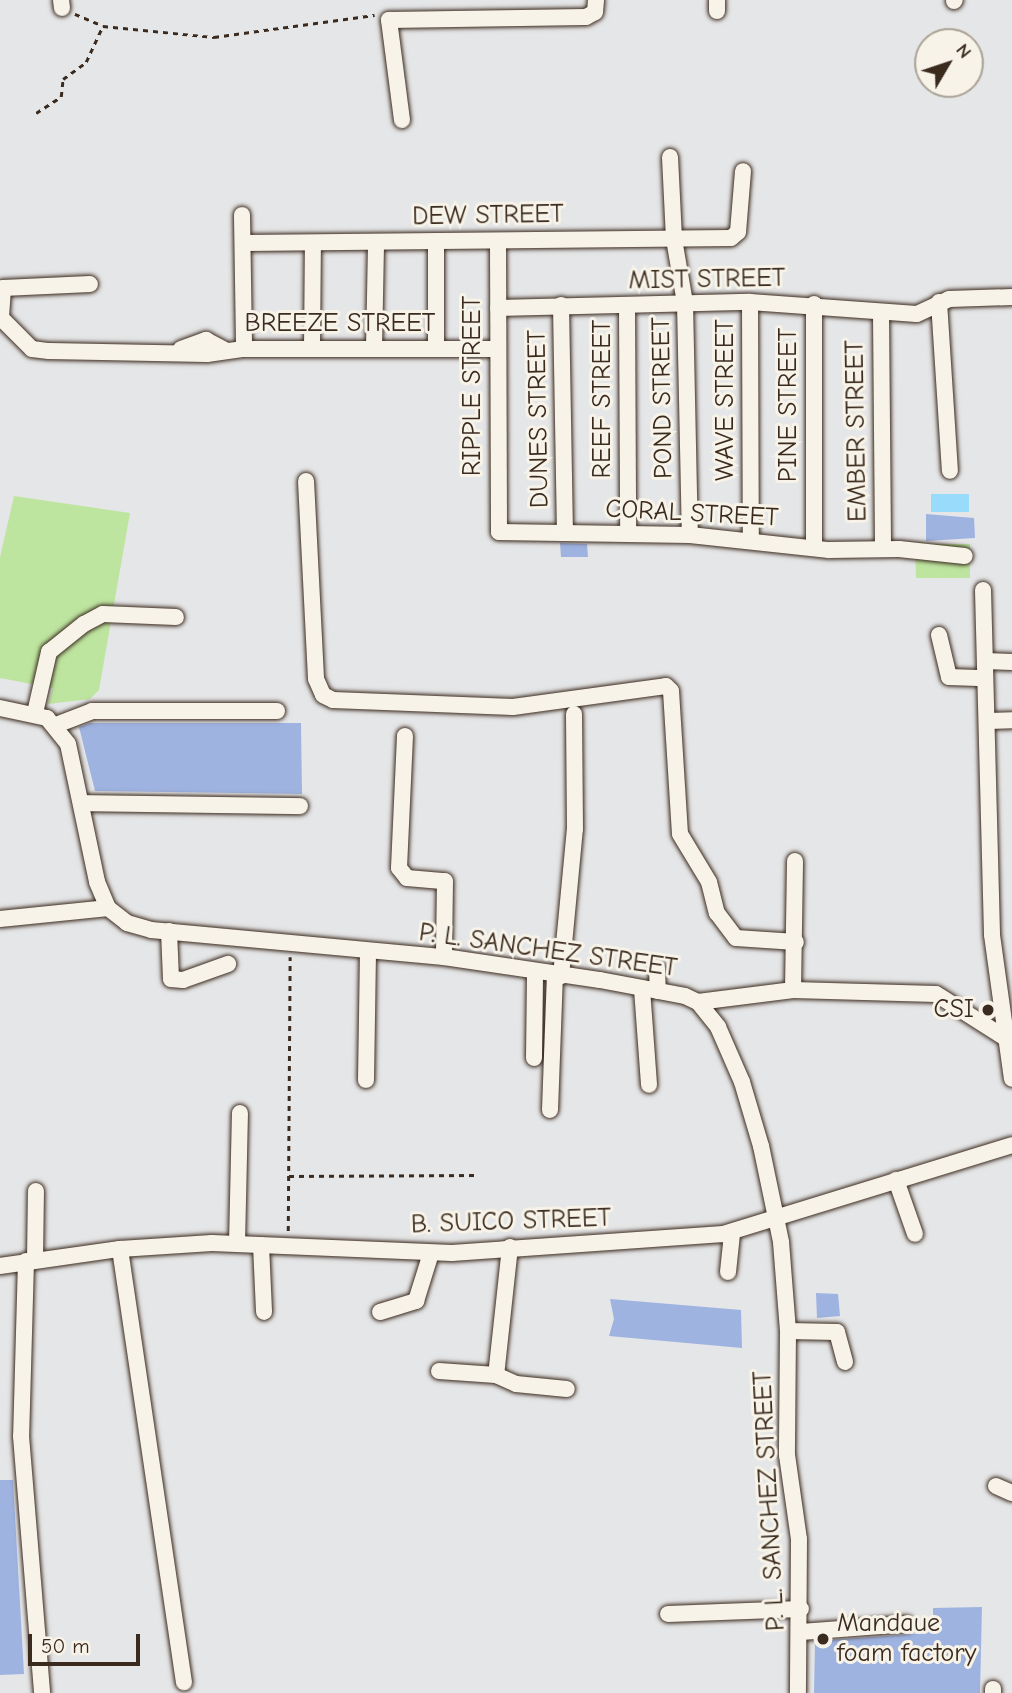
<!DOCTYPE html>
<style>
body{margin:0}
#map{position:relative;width:1012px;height:1693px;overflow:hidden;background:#e5e6e7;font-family:"Comic Neue",sans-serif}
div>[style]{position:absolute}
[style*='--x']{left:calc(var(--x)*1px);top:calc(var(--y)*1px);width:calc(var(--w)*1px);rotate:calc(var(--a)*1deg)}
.green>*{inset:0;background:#bee5a0}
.water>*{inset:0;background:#99dbfb}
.building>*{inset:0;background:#9fb3e1}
.path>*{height:2.5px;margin-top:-1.25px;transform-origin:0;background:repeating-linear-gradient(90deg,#3b2a1e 0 5px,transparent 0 10px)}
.roads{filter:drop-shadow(0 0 2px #3b2a1e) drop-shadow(0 0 2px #3b2a1e)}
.minor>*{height:16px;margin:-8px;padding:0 8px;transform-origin:8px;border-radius:8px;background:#f7f3e8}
.dots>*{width:19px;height:19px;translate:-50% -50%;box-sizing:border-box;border:4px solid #f7f3e8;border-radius:50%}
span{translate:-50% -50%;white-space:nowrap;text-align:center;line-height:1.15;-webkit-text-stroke:6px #f7f3e8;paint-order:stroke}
.street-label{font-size:26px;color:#3b2a1e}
.poi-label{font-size:26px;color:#3b2a1e}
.right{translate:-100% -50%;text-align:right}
.left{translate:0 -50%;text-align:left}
.north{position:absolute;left:914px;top:28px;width:70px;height:70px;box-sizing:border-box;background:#f7f3e8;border:2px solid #aca397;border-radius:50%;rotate:51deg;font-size:19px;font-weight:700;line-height:28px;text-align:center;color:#3b2a1e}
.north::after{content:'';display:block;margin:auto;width:24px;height:32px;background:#3b2a1e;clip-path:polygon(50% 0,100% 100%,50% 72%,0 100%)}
.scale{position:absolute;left:28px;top:1634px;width:112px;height:32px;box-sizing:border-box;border:4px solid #3b2a1e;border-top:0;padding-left:9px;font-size:21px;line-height:24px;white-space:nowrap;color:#3b2a1e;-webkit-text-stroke:5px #f7f3e8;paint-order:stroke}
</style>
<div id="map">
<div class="green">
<div style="clip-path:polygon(14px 496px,130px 513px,99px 690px,90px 699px,48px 704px,53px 688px,0 678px,0 557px)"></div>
<div style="clip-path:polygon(915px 544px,970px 544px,970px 578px,916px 578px)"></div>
</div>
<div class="water">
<div style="clip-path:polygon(931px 494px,969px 494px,969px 512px,931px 512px)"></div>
</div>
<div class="building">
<div style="clip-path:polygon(926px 514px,974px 518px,975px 538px,926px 541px)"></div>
<div style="clip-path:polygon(560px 543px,587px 544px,588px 557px,561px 557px)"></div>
<div style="clip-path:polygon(90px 723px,301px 723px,302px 794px,95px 791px,79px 727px)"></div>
<div style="clip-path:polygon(816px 1293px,838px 1294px,840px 1316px,817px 1318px)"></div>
<div style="clip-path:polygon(610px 1299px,741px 1310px,742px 1348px,609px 1336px,614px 1319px)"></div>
<div style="clip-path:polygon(0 1480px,13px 1480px,24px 1674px,0 1675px)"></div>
<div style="clip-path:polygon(982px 1607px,980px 1693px,814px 1693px,815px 1641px,926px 1633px,924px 1619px,933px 1619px,933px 1608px)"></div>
</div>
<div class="path">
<div style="--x:75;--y:14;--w:30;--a:23"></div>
<div style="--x:36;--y:113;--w:30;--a:-33"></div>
<div style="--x:61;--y:97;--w:18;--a:-84"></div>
<div style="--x:63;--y:79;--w:29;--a:-36"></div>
<div style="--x:86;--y:62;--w:40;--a:-65"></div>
<div style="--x:103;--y:26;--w:112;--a:5.7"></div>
<div style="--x:214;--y:37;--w:162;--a:-7.8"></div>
<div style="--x:289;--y:1176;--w:190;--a:-0.3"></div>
<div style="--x:288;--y:1231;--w:274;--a:-89.6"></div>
</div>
<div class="roads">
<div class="minor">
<div style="--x:61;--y:0;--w:8;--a:83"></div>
<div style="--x:717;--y:0;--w:11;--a:90"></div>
<div style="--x:954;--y:1;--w:1;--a:-45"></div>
<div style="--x:402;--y:120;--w:101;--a:-97.4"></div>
<div style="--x:389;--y:20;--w:197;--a:-0.9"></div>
<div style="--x:586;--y:17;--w:10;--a:-29"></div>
<div style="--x:595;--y:12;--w:12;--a:-85"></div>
<div style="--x:670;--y:157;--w:82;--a:87.2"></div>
<div style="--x:674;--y:239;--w:65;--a:80.2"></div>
<div style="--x:685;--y:303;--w:232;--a:88.8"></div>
<div style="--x:242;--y:215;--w:134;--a:89.1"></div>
<div style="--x:498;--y:241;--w:291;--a:89.8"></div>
<div style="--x:499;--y:532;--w:191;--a:0.9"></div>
<div style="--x:690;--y:535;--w:140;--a:6.2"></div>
<div style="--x:829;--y:550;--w:70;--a:-0.8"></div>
<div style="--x:899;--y:549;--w:66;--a:6.1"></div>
<div style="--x:245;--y:243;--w:486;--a:-0.6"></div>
<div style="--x:731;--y:238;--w:9;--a:-41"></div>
<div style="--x:738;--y:232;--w:61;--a:-85.3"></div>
<div style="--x:750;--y:302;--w:237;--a:89.8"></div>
<div style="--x:939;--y:302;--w:169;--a:86.3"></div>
<div style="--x:814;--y:304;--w:243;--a:90"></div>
<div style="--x:561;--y:305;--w:227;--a:89"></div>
<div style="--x:627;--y:306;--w:228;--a:89.7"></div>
<div style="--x:498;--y:308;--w:252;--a:-1.4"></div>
<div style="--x:750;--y:302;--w:167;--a:4.1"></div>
<div style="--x:917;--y:314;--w:35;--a:-25"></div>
<div style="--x:949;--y:299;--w:63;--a:-1.8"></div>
<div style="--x:881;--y:313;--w:236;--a:89.5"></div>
<div style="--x:0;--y:317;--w:45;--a:45"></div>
<div style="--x:32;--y:349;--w:17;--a:7"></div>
<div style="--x:49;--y:351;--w:158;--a:1.1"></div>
<div style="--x:207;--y:354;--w:37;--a:-8"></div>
<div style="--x:244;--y:349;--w:253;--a:0"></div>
<div style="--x:1;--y:317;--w:29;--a:-86"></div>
<div style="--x:3;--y:288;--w:87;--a:-2.6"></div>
<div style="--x:436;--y:348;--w:107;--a:-90"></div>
<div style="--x:181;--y:349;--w:27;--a:-20"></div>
<div style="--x:206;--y:340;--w:21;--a:28"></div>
<div style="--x:312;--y:349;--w:106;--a:-89.5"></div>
<div style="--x:374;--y:349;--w:107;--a:-88.9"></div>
<div style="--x:306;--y:481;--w:198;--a:87.1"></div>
<div style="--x:316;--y:679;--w:17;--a:66"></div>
<div style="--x:323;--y:695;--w:11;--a:27"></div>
<div style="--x:333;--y:700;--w:180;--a:2.2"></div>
<div style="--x:513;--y:707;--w:154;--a:-7.8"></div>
<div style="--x:666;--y:686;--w:7;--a:45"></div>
<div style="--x:671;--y:691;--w:143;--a:86.4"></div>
<div style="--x:680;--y:834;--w:56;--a:58.9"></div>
<div style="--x:709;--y:882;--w:32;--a:76"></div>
<div style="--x:717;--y:913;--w:31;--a:53"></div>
<div style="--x:736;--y:938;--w:60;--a:3.8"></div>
<div style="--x:983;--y:590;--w:345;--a:88.5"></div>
<div style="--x:992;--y:935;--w:145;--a:82.1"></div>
<div style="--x:939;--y:635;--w:43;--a:76.6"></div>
<div style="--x:949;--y:677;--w:36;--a:2"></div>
<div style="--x:985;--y:661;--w:27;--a:2"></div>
<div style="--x:0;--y:708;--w:48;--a:12"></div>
<div style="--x:47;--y:718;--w:33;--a:51"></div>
<div style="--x:68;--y:744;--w:141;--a:78.1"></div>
<div style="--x:97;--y:882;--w:28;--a:67"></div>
<div style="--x:108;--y:908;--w:24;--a:38"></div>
<div style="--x:127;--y:923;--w:25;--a:16"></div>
<div style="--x:151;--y:930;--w:294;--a:5.3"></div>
<div style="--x:444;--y:957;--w:158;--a:8.4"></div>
<div style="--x:600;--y:980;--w:86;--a:10.7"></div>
<div style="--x:685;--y:996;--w:14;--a:25"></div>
<div style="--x:698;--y:1002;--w:32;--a:51"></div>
<div style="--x:718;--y:1027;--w:60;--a:66.4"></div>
<div style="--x:742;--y:1082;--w:67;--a:73.5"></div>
<div style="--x:761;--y:1146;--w:98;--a:78.2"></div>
<div style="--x:781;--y:1242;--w:89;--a:85.5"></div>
<div style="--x:788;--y:1331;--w:124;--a:90.5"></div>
<div style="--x:787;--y:1455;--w:85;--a:81.9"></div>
<div style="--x:799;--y:1539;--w:154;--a:90.4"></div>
<div style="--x:35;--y:713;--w:63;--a:-77.1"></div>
<div style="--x:49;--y:652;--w:45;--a:-38.7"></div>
<div style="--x:84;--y:624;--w:21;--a:-28"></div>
<div style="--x:103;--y:614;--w:73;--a:2.4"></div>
<div style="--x:989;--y:721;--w:23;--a:-2"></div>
<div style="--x:56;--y:725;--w:39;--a:-21"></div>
<div style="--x:92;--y:711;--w:185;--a:0"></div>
<div style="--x:405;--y:736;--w:132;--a:92.6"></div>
<div style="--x:399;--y:868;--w:13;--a:51"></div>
<div style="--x:407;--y:878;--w:38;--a:5"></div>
<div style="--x:445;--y:881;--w:76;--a:90.8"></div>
<div style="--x:82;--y:803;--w:218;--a:0.8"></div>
<div style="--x:0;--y:919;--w:109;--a:-5.8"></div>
<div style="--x:169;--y:931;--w:48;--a:87.6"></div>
<div style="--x:171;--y:979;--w:12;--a:5"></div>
<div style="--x:183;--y:980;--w:48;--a:-19.6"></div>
<div style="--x:657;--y:968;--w:23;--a:88"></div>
<div style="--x:561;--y:976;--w:148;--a:-84.6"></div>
<div style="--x:575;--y:829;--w:115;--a:-90.5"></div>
<div style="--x:642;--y:989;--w:96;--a:85.8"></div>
<div style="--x:793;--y:990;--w:129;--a:-89.1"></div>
<div style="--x:698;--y:1002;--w:96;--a:-7.2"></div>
<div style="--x:793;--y:990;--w:143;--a:1.6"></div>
<div style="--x:936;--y:994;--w:84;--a:32.4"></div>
<div style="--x:534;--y:1058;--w:85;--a:-89.3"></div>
<div style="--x:366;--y:1080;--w:128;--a:-89.1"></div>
<div style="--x:550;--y:1110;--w:135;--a:-87.9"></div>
<div style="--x:896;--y:1180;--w:57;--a:70.6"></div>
<div style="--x:237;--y:1244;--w:131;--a:-88.7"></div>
<div style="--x:261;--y:1245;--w:67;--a:87.4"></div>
<div style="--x:510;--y:1247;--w:129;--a:96.2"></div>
<div style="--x:496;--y:1375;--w:22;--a:24"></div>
<div style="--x:516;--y:1384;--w:51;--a:5.6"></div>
<div style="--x:120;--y:1249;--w:438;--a:81.6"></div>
<div style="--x:35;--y:1260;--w:69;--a:-89.2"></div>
<div style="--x:26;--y:1261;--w:175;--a:91.6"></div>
<div style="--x:21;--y:1436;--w:258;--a:85.3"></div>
<div style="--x:0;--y:1266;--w:121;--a:-8.1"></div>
<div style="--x:120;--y:1249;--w:92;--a:-3.7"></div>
<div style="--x:212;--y:1243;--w:240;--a:2.4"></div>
<div style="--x:452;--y:1253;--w:272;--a:-4"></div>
<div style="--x:723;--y:1234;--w:302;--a:-17.1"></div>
<div style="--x:728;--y:1272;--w:39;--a:-84"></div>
<div style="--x:380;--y:1312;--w:38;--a:-17"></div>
<div style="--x:416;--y:1301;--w:50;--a:-72.6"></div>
<div style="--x:788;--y:1331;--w:49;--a:1.2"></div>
<div style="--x:837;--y:1332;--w:31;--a:75"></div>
<div style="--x:439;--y:1371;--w:57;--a:4"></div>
<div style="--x:996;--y:1486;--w:17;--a:24"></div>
<div style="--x:668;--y:1614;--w:133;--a:-2.2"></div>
<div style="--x:801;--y:1632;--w:106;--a:-4.3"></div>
<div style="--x:993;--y:1693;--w:4;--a:-90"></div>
</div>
</div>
<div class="dots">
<div style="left:988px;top:1010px;background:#3b2a1e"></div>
<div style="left:823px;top:1639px;background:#3b2a1e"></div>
</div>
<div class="street-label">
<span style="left:488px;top:216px;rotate:-1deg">DEW STREET</span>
<span style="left:707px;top:280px;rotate:-1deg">MIST STREET</span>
<span style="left:340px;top:324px">BREEZE STREET</span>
<span style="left:473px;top:386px;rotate:-90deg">RIPPLE STREET</span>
<span style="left:663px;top:398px;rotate:-91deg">POND STREET</span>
<span style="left:603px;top:399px;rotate:-90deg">REEF STREET</span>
<span style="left:726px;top:400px;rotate:-90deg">WAVE STREET</span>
<span style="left:789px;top:405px;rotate:-90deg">PINE STREET</span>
<span style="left:539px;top:419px;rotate:-91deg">DUNES STREET</span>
<span style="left:857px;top:431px;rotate:-91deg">EMBER STREET</span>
<span style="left:692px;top:514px;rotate:3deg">CORAL STREET</span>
<span style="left:548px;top:951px;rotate:8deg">P. L. SANCHEZ STREET</span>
<span style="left:511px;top:1222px;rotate:-2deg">B. SUICO STREET</span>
<span style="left:770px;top:1501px;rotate:-93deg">P. L. SANCHEZ STREET</span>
</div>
<div class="poi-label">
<span class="right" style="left:974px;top:1010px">CSI</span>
<span class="left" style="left:837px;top:1639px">Mandaue<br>foam factory</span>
</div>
<div class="north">N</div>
<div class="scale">50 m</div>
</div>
